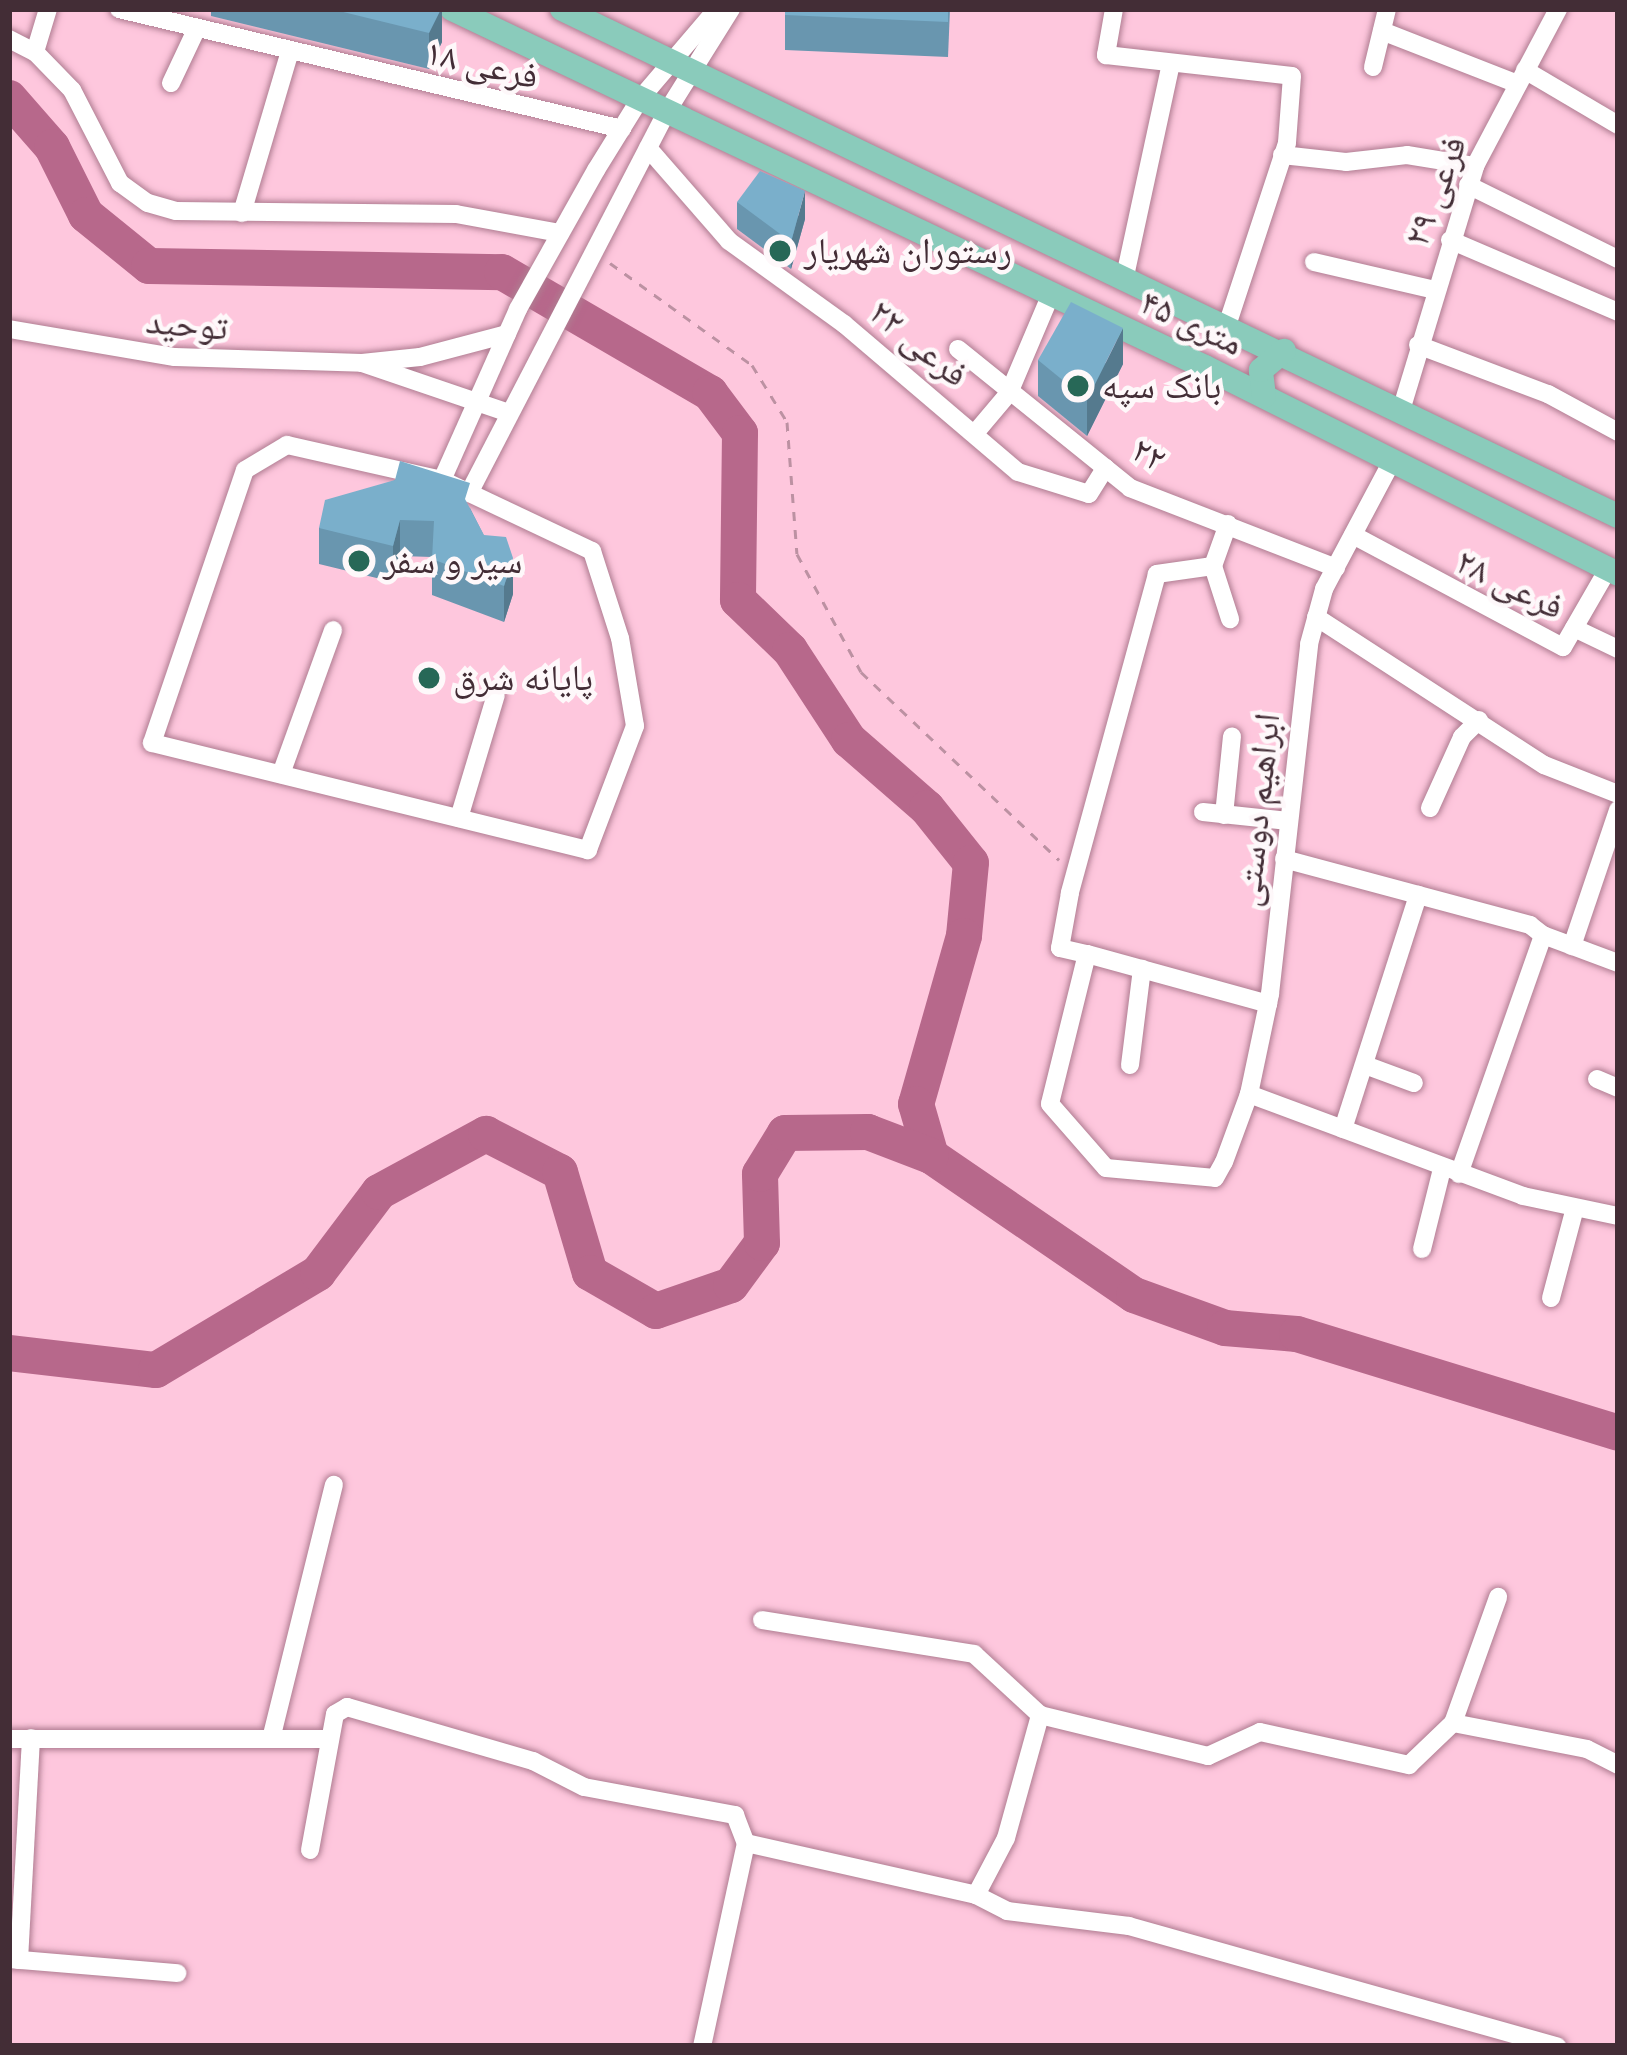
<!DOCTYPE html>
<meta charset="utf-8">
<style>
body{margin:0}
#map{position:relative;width:1627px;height:2055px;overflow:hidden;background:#fec7dd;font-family:"DM Sans","Noto Naskh Arabic",sans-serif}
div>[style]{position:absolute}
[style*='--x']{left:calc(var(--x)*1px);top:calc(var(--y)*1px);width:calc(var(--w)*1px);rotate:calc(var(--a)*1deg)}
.river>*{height:36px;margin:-18px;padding:0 18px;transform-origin:18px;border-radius:18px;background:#b7688b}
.path>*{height:3px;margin-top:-1.5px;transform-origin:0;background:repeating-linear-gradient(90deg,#bc91a2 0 9px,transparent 0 18px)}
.roads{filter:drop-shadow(0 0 3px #af7c91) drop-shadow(0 0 3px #af7c91)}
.minor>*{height:18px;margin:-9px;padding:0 9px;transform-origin:9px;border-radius:9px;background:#fff}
.major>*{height:24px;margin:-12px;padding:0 12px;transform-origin:12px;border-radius:12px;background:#8acbbb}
.wall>*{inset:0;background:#6996af}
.shaded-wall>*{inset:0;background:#557a8e}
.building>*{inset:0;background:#7aafcb}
.dots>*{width:33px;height:33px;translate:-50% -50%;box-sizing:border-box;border:6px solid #fef8fa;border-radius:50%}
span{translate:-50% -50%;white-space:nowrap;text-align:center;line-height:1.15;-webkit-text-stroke:9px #fef8fa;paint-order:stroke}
.street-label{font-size:36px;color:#432d36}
.poi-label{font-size:36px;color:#432d36}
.left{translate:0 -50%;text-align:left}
.frame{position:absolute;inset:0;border:12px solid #432d36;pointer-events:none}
</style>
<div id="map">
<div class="river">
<div style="--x:9;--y:98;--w:65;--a:48.7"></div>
<div style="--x:52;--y:147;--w:76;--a:63.4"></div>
<div style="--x:86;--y:215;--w:81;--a:39"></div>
<div style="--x:149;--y:266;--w:353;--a:1"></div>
<div style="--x:502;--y:272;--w:241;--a:30.2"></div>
<div style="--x:710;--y:393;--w:50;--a:53.1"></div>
<div style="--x:740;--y:433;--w:167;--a:90.7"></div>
<div style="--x:738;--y:600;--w:72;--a:43.9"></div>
<div style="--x:790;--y:650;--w:108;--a:56.8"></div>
<div style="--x:849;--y:740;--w:103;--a:41.1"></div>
<div style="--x:927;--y:808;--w:70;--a:51.3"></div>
<div style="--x:971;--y:863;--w:73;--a:95.5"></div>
<div style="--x:964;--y:936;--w:175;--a:105.9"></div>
<div style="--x:916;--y:1104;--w:54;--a:73.9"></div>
<div style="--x:931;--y:1156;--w:246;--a:34.4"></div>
<div style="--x:1134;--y:1295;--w:97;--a:19.9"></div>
<div style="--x:1225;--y:1328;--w:72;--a:4.8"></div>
<div style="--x:1297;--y:1334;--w:336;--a:17.1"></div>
<div style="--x:9;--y:1353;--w:148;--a:6.6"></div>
<div style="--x:156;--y:1370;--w:189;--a:-30.9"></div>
<div style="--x:318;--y:1273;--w:101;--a:-53"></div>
<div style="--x:379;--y:1192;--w:122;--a:-28.5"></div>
<div style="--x:486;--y:1134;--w:83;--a:27.2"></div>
<div style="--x:560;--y:1172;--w:105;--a:73.5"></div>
<div style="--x:590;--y:1273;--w:76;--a:29.9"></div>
<div style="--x:656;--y:1311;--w:79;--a:-19.1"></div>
<div style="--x:731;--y:1285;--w:52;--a:-53.6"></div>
<div style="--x:762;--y:1243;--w:69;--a:-91.7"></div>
<div style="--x:760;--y:1174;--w:48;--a:-58.6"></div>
<div style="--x:785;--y:1133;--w:83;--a:-0.7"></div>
<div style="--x:868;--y:1132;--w:67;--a:20.9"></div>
</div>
<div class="path">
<div style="--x:610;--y:263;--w:175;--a:35.7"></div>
<div style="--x:752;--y:365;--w:67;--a:58.4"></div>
<div style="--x:787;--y:422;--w:132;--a:85.7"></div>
<div style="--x:797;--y:554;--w:134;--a:61.5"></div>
<div style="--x:861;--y:672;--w:273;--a:43.5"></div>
</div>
<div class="roads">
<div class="minor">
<div style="--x:119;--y:9;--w:517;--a:13.42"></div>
<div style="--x:1114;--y:9;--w:47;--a:99.9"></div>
<div style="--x:1106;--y:55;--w:187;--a:6.4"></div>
<div style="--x:1292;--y:76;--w:67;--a:94.3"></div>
<div style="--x:1287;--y:143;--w:193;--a:108.2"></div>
<div style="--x:1382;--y:31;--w:146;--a:21.3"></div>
<div style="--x:9;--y:39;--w:29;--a:27"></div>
<div style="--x:35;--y:52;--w:53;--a:45.8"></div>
<div style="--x:72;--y:90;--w:105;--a:62.7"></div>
<div style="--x:120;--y:183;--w:34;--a:36"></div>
<div style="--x:148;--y:203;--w:29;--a:16"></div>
<div style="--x:176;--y:211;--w:280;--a:0.6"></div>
<div style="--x:456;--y:214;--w:106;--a:10.4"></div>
<div style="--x:35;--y:52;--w:45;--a:-73.2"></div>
<div style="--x:1373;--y:67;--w:60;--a:-76.4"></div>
<div style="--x:1525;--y:70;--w:108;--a:30.6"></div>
<div style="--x:171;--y:83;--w:59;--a:-64.7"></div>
<div style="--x:648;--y:148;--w:123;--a:48.9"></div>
<div style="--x:729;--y:241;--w:142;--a:35.8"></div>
<div style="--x:844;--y:324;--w:228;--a:40.4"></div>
<div style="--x:1018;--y:472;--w:74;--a:17.2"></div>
<div style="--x:1089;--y:494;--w:31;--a:-58"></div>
<div style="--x:1282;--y:155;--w:64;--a:6.2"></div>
<div style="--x:1346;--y:162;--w:61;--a:-6.5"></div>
<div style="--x:1407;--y:155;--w:69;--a:9.2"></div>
<div style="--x:1468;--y:185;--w:167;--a:26.3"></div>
<div style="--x:242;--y:213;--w:166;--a:-73.5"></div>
<div style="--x:1450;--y:240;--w:183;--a:23.2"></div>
<div style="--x:1314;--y:262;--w:124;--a:13"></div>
<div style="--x:1125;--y:276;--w:217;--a:-77.8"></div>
<div style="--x:9;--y:329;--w:168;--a:9.6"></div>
<div style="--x:175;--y:357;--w:187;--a:1.8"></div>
<div style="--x:1418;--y:345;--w:139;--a:20.7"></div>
<div style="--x:1548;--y:394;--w:80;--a:28.5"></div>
<div style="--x:958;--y:349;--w:221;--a:38.9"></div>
<div style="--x:1130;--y:488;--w:221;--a:21.2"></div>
<div style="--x:1402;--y:407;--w:252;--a:-73.1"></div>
<div style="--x:1475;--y:166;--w:178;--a:-62.1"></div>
<div style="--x:506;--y:412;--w:152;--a:-161.2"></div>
<div style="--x:362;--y:363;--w:58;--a:-5.9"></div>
<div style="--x:420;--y:357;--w:90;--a:-14.8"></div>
<div style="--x:976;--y:432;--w:51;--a:-49.8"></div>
<div style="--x:1009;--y:393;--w:108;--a:-67"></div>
<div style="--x:287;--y:445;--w:159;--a:12.7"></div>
<div style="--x:442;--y:480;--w:166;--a:25.3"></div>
<div style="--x:592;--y:551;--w:91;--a:72.2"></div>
<div style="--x:620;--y:638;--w:89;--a:80.3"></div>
<div style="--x:635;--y:726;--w:133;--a:110.8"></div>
<div style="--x:588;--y:850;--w:449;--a:-166.2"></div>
<div style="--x:152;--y:743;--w:288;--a:-71.2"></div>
<div style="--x:245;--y:470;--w:49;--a:-30.8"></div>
<div style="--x:442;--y:480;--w:187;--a:-66"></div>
<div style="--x:518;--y:309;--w:159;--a:-60.7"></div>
<div style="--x:596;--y:170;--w:84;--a:-58.2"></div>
<div style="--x:640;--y:99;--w:118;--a:-49.5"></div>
<div style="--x:469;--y:493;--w:428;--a:-62.6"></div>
<div style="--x:666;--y:113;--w:123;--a:-58"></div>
<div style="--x:1228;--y:524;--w:45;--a:109.7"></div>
<div style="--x:1213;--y:566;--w:57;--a:171.9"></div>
<div style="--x:1157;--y:574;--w:331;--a:105.3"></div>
<div style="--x:1070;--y:893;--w:56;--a:100.3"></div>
<div style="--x:1060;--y:948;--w:28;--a:13"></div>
<div style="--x:1087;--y:954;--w:154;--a:103.9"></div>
<div style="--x:1050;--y:1104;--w:85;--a:48.8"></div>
<div style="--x:1106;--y:1168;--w:109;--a:5.2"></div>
<div style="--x:1215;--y:1178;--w:18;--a:-61"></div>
<div style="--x:1224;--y:1162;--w:72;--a:-69.8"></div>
<div style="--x:1249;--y:1094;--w:102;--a:-78.1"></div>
<div style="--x:1270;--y:994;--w:352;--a:-83.6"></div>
<div style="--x:1309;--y:644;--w:57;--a:-74.7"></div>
<div style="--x:1324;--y:589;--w:147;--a:-62"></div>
<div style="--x:1353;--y:535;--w:238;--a:28.1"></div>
<div style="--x:1563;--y:647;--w:90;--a:-60"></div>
<div style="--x:1213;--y:566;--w:56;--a:72.2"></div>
<div style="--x:1316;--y:617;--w:272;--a:33"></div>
<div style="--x:1544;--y:765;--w:79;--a:21.4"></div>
<div style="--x:1574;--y:628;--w:49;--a:25.5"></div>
<div style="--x:281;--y:774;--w:153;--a:-70.1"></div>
<div style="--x:1430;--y:808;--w:78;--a:-65.7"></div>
<div style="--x:1462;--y:737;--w:24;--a:-45"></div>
<div style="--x:1203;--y:812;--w:86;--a:6"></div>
<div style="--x:1224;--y:815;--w:79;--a:-84.2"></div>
<div style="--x:459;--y:818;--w:128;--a:-73.3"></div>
<div style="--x:1284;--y:859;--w:255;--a:15"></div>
<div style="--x:1530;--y:925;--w:16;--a:38"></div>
<div style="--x:1572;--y:946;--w:144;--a:-71.3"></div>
<div style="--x:1087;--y:954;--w:188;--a:15.4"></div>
<div style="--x:1130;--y:1065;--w:97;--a:-82.9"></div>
<div style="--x:1365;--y:1065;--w:52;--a:20.2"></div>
<div style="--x:1597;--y:1079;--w:23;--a:23"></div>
<div style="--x:1249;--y:1094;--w:292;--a:20.4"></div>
<div style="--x:1523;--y:1196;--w:97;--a:11.9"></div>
<div style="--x:1343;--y:1129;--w:246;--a:-72.2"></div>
<div style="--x:1459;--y:1174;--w:253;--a:-70.6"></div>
<div style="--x:1543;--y:935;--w:80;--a:20.5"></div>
<div style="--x:1422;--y:1249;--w:82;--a:-76"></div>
<div style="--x:1551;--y:1298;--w:93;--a:-75.1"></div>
<div style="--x:762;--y:1620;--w:215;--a:9.1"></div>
<div style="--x:974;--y:1654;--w:90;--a:42.7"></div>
<div style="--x:1040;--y:1715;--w:173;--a:13.7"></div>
<div style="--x:1208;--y:1756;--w:57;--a:-24.8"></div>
<div style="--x:1260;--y:1732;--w:153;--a:12.5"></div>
<div style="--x:1409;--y:1765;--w:61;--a:-43.7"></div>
<div style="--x:1453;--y:1723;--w:134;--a:-70.3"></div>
<div style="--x:1453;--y:1723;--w:136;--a:11"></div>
<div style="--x:1587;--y:1749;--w:35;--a:27"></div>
<div style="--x:9;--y:1739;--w:321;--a:0"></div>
<div style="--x:271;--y:1739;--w:262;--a:-76.1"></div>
<div style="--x:746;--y:1843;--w:236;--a:12.7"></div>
<div style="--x:976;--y:1895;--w:35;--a:27"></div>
<div style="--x:1007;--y:1911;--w:123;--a:7"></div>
<div style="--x:1129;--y:1926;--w:445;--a:15.7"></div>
<div style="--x:310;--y:1850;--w:138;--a:-79.6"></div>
<div style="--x:335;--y:1714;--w:14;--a:-30"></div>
<div style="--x:347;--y:1707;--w:194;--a:16.2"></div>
<div style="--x:533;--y:1761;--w:57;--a:27"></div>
<div style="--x:584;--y:1787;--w:154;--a:10.5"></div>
<div style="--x:735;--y:1815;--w:30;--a:69"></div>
<div style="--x:746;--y:1843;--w:208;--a:102.2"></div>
<div style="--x:976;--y:1895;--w:64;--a:-62.2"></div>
<div style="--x:1006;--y:1838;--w:128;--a:-74.5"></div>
<div style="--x:9;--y:1959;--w:169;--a:4.8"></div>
<div style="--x:19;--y:1960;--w:222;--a:-86.9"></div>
</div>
<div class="major">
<div style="--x:452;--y:9;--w:834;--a:25.43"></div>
<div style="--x:1205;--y:367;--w:462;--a:26.6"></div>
<div style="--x:562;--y:9;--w:1171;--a:25.65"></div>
<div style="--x:1264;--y:396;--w:26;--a:-97"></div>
<div style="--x:1261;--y:370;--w:30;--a:-40"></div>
</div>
</div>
<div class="wall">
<div style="clip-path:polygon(211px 9px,442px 9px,442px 42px,429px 69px,211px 16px)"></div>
<div style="clip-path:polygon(785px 9px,950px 9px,948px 57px,785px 50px)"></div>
<div style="clip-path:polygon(737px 202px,805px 219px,791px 269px,737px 229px)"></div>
<div style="clip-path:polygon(1038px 360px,1123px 364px,1087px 436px,1038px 396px)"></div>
<div style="clip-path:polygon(395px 480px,470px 508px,513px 594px,504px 622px,432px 595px,432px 557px,400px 556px,393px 582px,319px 564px,319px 528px)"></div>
</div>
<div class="shaded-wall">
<div style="clip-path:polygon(441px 9px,442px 9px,442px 42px,429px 69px,429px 33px)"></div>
<div style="clip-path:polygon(805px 191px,805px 219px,791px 269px,791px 242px)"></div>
<div style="clip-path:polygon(1123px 328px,1123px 364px,1087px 436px,1087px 400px)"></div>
<div style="clip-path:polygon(400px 520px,400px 556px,393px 582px,393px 546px)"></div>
<div style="clip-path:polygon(513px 558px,513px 594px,504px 622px,504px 586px)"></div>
</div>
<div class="building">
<div style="clip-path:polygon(331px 9px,441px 9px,429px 33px)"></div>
<div style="clip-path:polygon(785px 9px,948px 9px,948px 22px,785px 15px)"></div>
<div style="clip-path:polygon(760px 171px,805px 191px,791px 242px,737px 202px)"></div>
<div style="clip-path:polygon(1071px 302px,1123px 328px,1087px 400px,1038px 360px)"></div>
<div style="clip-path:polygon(400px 461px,470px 483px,465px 499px,484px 535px,506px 537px,513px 558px,504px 586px,432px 559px,434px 521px,400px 520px,393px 546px,319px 528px,325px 500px,395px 480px)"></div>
</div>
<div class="dots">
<div style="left:780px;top:251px;background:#276857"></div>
<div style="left:1078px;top:386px;background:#276857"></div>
<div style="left:359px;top:561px;background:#276857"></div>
<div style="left:429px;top:678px;background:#276857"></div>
</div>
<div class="street-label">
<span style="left:482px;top:64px;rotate:13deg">فرعی ۱۸</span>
<span style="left:1435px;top:191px;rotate:-69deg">فرعی ۲۹</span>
<span style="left:1192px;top:322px;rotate:25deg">۴۵ متری</span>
<span style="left:187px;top:324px;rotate:5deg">توحید</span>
<span style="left:919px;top:343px;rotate:39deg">فرعی ۲۲</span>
<span style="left:1149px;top:454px;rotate:29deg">۲۲</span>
<span style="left:1510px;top:584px;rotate:26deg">فرعی ۲۸</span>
<span style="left:1257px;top:810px;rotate:-84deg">ابراهیم دوستی</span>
</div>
<div class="poi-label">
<span class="left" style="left:804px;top:251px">رستوران شهریار</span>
<span class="left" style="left:1102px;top:386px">بانک سپه</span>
<span class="left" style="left:383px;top:561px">سیر و سفر</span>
<span class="left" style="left:453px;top:678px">پایانه شرق</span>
</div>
<div class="frame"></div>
</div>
